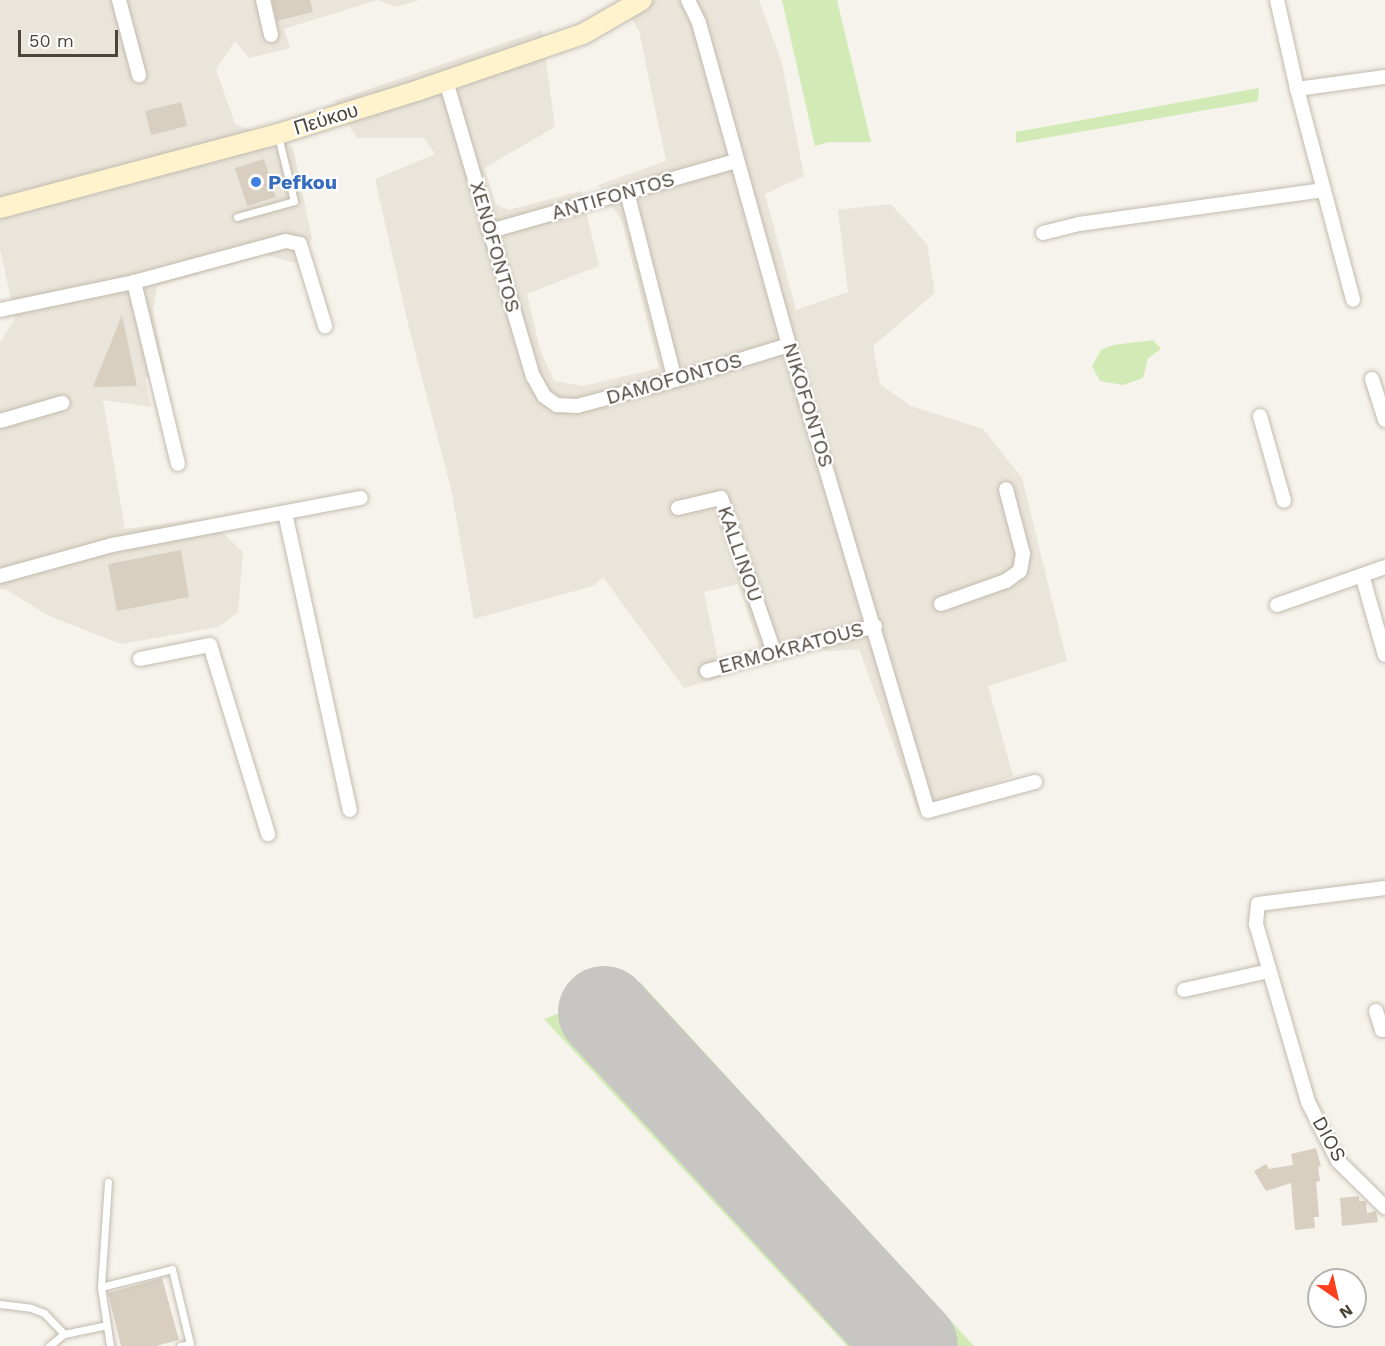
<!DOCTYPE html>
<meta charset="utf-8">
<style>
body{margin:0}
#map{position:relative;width:1385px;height:1346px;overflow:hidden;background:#f6f3ec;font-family:"Work Sans",sans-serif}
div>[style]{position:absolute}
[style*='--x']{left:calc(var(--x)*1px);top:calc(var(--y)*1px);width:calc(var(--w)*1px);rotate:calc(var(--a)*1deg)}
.residential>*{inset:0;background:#eae5da}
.green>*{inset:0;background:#d2eab5}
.runway>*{height:92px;margin:-46px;padding:0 46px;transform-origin:46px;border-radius:46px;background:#c8c6c3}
.building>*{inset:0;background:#d8cfc1}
.roads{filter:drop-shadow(0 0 2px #c2bbae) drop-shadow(0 0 2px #c2bbae)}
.service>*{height:7px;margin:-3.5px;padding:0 3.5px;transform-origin:3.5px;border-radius:3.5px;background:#fff}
.minor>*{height:14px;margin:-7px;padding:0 7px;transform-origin:7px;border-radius:7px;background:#fff}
.secondary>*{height:20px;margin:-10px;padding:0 10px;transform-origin:10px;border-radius:10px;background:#fff3cd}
.dots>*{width:16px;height:16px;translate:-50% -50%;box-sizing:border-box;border:3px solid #fff;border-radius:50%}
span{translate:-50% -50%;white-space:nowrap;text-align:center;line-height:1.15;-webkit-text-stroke:4.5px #fff;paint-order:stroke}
.street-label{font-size:20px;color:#4b4439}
.shop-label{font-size:20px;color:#366cbe;font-weight:700}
.left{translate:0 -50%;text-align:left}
.north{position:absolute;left:1307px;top:1268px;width:60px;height:60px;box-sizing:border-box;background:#fff;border:2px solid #b7b4b0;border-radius:50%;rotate:146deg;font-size:16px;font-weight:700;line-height:24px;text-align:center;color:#4b4439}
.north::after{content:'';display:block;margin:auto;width:21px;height:27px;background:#fc3f1d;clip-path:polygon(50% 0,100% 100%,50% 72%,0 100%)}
.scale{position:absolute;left:18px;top:30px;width:100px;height:27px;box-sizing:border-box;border:3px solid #4b4439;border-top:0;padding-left:8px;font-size:18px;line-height:21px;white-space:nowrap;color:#4b4439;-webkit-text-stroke:4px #fff;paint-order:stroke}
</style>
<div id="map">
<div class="residential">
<div style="clip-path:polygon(0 0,420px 0,396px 7px,377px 0,284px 29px,290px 48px,249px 58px,235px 41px,216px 69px,235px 124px,293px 147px,312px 239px,295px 263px,266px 255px,157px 286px,153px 310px,166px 373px,145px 378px,151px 407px,103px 400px,125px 529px,207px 518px,243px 552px,238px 612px,218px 627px,121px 644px,49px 616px,5px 589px,0 589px,0 343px,15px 318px,0 249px)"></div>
<div style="clip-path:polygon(621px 0,759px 0,782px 63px,804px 176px,765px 194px,796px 310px,848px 292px,838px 210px,891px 204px,927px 244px,935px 293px,873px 346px,880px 384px,911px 406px,983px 429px,1022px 478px,1067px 661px,988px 686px,1013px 776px,917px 810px,859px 649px,835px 651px,759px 647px,738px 584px,704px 592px,722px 677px,684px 688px,603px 577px,593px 586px,474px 619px,451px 489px,409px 328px,375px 179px,435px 154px,424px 138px,357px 138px,334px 101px,542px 30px,555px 127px,484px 168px,496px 204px,508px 210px,581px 191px,599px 266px,527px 294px,540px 349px,554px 381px,583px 386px,659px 368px,622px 221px,598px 185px,666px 161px,639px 31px)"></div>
</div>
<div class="green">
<div style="clip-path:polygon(782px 0,837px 0,871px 142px,829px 142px,815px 146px)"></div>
<div style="clip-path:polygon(1259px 88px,1258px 101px,1016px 143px,1016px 132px)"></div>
<div style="clip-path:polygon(1153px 340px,1161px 349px,1148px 358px,1143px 378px,1123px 385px,1100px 381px,1092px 366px,1101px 350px,1113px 345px)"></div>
<div style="clip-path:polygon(640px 982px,974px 1346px,942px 1346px,618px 995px,571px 1014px,878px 1346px,847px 1346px,544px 1019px)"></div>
</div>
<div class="runway">
<div style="--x:604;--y:1012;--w:454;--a:47.3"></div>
</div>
<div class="building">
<div style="clip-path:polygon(272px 0,310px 0,313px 12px,277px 21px)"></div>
<div style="clip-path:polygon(181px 102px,187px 126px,151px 135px,145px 111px)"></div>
<div style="clip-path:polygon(264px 159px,276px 197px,247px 206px,235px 168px)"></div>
<div style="clip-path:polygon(122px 315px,137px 386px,93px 387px)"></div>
<div style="clip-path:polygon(181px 550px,189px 597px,117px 611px,108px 564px)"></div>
<div style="clip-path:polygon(1316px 1148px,1321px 1166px,1318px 1167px,1320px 1181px,1316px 1182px,1319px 1217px,1314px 1217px,1315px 1228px,1295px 1230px,1291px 1183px,1266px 1191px,1254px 1171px,1266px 1164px,1269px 1169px,1293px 1165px,1291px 1154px)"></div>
<div style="clip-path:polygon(1359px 1196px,1359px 1201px,1366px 1201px,1367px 1213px,1376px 1211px,1378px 1222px,1342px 1226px,1340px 1198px)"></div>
<div style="clip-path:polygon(162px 1278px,179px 1340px,156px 1346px,121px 1346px,108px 1293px)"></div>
</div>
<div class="roads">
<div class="service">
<div style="--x:237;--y:217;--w:59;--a:-15.7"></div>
<div style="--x:294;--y:201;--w:67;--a:-103.8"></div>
<div style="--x:108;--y:1182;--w:105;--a:93.8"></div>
<div style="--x:101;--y:1287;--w:60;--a:81.3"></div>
<div style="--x:101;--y:1287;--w:73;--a:-14.2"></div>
<div style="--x:172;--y:1269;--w:77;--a:76.5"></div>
<div style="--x:190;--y:1344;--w:10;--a:169"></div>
<div style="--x:0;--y:1304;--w:31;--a:7"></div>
<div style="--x:31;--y:1308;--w:14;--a:21"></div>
<div style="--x:44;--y:1313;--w:29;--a:46"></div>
<div style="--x:49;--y:1346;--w:19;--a:-39"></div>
<div style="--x:64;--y:1334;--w:44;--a:-11.8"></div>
</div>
<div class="minor">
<div style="--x:119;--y:0;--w:78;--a:75.1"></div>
<div style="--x:263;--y:0;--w:36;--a:77"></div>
<div style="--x:688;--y:0;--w:25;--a:64"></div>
<div style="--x:699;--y:23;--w:334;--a:74.4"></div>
<div style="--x:789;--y:345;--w:486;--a:73.4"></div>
<div style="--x:928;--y:811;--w:111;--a:-15.2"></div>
<div style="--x:1277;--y:0;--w:91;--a:77.3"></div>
<div style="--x:1297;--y:89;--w:218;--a:75.1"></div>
<div style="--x:446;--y:81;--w:308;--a:73.6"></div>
<div style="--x:533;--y:376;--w:23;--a:61"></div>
<div style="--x:544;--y:396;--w:16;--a:35"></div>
<div style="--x:557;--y:405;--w:20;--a:3"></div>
<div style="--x:577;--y:406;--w:101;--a:-14.9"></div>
<div style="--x:675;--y:380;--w:119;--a:-17.1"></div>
<div style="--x:1297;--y:89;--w:89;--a:-7.8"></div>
<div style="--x:627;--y:192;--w:194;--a:75.7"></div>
<div style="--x:490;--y:231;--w:256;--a:-15.9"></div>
<div style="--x:1043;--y:233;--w:37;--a:-14"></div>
<div style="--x:1079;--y:224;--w:247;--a:-7.9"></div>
<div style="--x:134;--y:282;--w:187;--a:76.4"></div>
<div style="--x:0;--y:310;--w:137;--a:-11.8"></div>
<div style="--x:134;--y:282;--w:157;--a:-15.1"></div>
<div style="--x:286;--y:241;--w:14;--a:12"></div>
<div style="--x:300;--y:244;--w:86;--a:73"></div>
<div style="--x:1372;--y:379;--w:43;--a:72.4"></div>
<div style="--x:1260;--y:416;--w:88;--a:74.2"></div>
<div style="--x:0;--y:421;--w:65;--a:-16.2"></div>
<div style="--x:678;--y:508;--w:44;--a:-13.1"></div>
<div style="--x:721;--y:498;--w:163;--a:71"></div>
<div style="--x:285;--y:513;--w:304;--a:77.7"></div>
<div style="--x:1362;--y:575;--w:83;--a:74"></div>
<div style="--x:0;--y:576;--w:116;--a:-15.5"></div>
<div style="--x:112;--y:545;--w:253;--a:-10.7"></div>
<div style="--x:941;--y:604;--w:69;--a:-19.5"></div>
<div style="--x:1006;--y:581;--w:17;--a:-36"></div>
<div style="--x:1020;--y:571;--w:17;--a:-80"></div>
<div style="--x:1023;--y:554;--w:67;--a:-104.7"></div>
<div style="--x:1277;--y:605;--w:114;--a:-19.4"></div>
<div style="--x:140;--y:659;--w:71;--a:-11.3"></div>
<div style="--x:210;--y:645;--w:198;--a:72.9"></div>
<div style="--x:707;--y:671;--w:174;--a:-15"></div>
<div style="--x:1385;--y:888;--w:128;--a:172.8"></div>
<div style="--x:1258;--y:904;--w:20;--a:96"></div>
<div style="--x:1256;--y:924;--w:185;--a:73.7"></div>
<div style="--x:1308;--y:1102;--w:66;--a:63"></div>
<div style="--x:1338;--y:1161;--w:66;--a:44.4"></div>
<div style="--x:1184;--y:990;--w:87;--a:-12.6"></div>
<div style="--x:1376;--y:1011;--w:20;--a:72"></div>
<div style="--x:1382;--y:1030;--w:3;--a:0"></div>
</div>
<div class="secondary">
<div style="--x:0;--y:208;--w:288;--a:-14.9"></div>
<div style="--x:278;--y:134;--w:148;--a:-17.3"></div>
<div style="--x:419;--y:90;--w:173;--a:-18.9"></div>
<div style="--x:583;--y:34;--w:68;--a:-30"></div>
</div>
</div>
<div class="dots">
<div style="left:256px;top:182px;background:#3f7fe0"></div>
</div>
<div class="street-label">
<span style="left:326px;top:119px;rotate:-17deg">Πεύκου</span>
<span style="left:613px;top:196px;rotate:-16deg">ANTIFONTOS</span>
<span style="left:495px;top:247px;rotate:74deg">XENOFONTOS</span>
<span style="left:674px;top:379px;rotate:-16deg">DAMOFONTOS</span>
<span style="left:808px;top:405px;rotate:73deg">NIKOFONTOS</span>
<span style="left:740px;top:554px;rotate:71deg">KALLINOU</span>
<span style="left:791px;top:648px;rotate:-15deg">ERMOKRATOUS</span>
<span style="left:1329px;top:1139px;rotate:61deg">DIOS</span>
</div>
<div class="shop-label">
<span class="left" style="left:268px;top:182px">Pefkou</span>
</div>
<div class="north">N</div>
<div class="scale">50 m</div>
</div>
